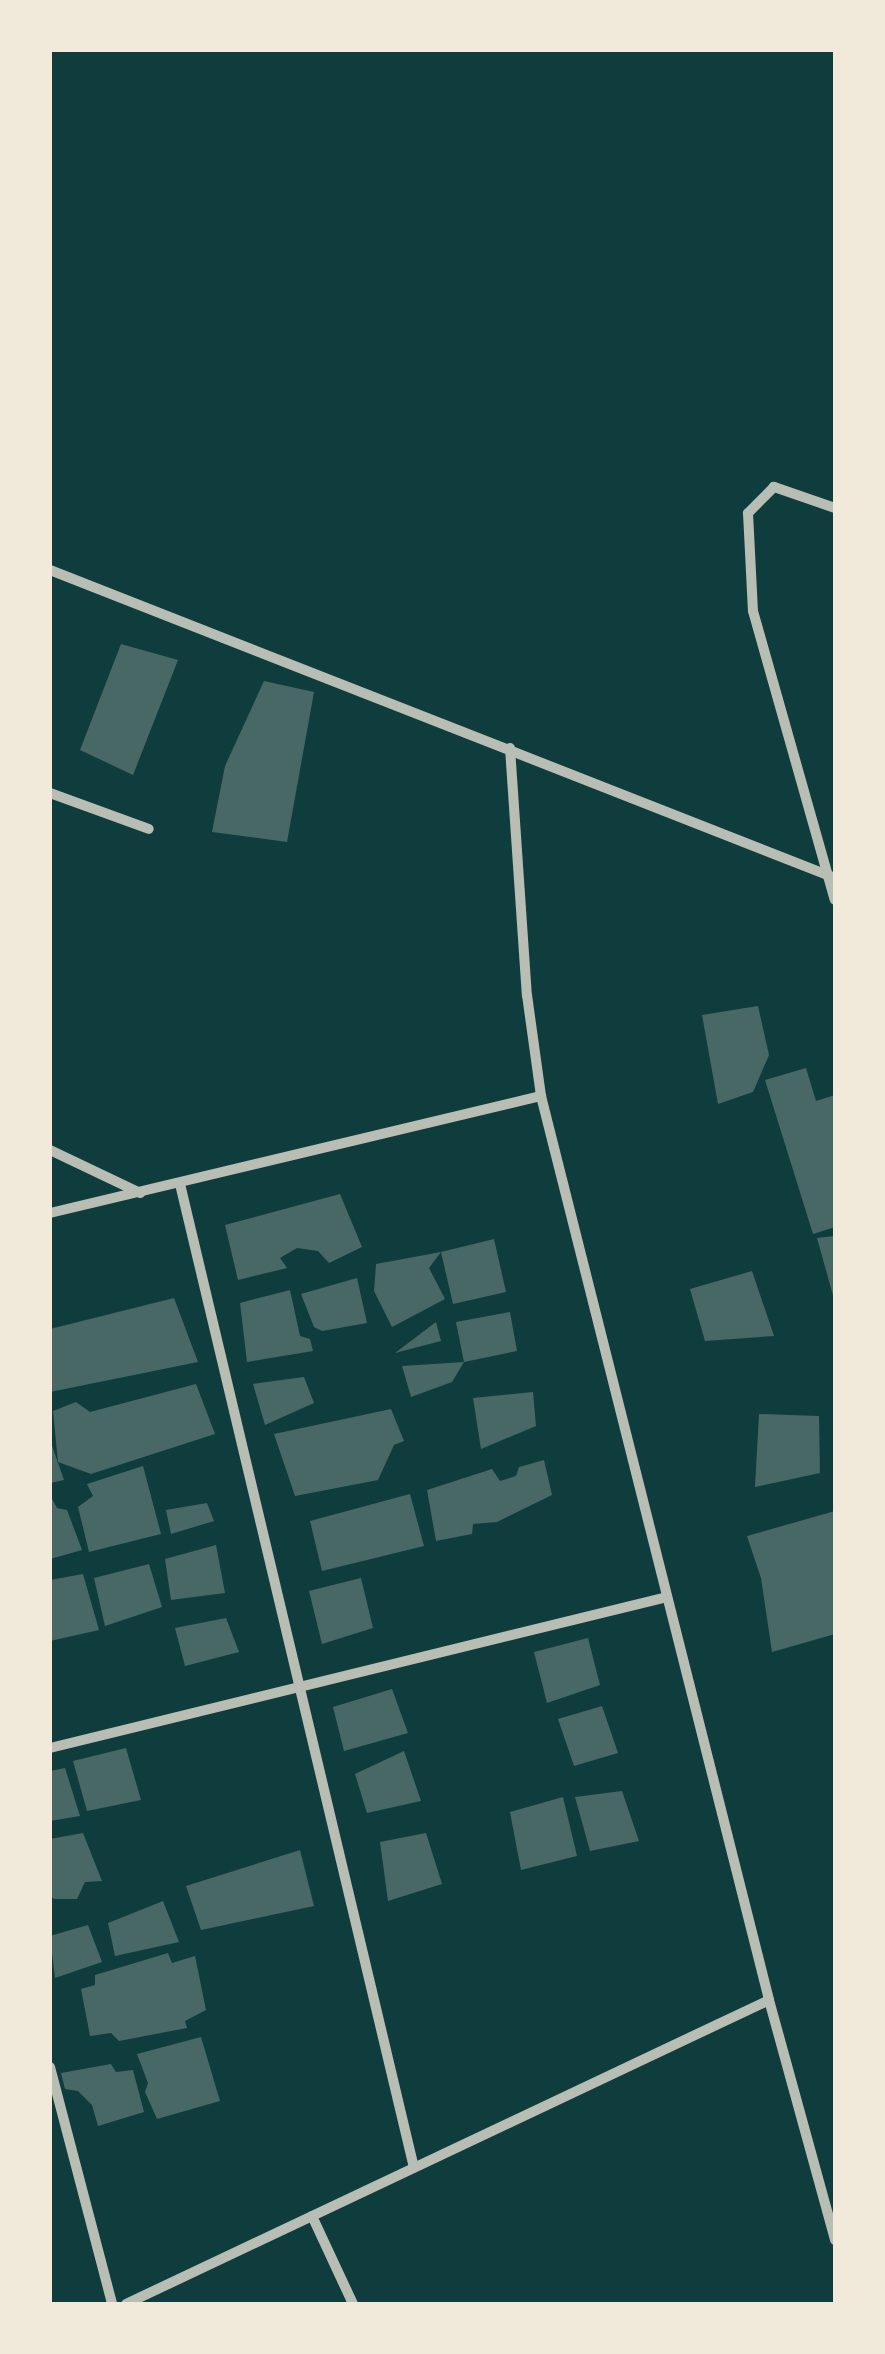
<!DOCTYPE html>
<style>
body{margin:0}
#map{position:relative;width:885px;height:2354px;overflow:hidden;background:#0f3d3e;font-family:"Fira Sans Condensed",sans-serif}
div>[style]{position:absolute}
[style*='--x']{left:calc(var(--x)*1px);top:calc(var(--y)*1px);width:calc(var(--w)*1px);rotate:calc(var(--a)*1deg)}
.building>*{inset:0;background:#486865}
.minor>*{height:10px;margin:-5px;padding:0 5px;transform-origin:5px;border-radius:5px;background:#b8beb3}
span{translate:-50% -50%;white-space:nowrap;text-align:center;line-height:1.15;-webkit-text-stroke:10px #f1e9da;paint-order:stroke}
.frame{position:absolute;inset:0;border:52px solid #f1e9da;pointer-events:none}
</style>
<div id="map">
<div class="building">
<div style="clip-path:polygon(121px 644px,178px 660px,133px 775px,80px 750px)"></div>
<div style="clip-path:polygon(264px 681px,314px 692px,287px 842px,212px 832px,225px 766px)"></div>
<div style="clip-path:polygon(758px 1006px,769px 1055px,753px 1092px,718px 1104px,702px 1015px)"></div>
<div style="clip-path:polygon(806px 1068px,816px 1101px,835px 1095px,835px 1227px,813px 1234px,765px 1080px)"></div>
<div style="clip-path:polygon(340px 1194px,362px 1247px,329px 1263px,318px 1251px,297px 1248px,280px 1258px,287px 1268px,238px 1280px,225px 1225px)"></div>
<div style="clip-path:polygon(835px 1236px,835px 1299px,834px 1299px,817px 1238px)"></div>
<div style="clip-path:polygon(494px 1239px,506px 1292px,453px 1304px,441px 1252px)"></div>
<div style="clip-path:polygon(441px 1252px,429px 1268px,445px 1299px,392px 1327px,374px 1291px,376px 1264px)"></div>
<div style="clip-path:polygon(752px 1271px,774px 1336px,705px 1341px,690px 1289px)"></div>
<div style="clip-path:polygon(357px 1278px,367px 1323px,322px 1331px,314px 1327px,301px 1294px)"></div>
<div style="clip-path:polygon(290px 1290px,300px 1336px,310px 1339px,313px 1351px,247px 1362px,240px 1303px)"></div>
<div style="clip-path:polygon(174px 1298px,198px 1362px,50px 1392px,50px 1329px)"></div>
<div style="clip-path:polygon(510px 1312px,517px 1351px,464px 1362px,456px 1322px)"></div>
<div style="clip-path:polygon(436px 1322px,441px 1341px,395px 1353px)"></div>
<div style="clip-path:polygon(464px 1362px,452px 1382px,411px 1397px,402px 1366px)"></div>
<div style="clip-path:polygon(304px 1377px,314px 1403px,265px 1425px,253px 1384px)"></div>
<div style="clip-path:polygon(196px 1384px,215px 1434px,91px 1474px,58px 1462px,53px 1411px,76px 1402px,90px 1412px)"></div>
<div style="clip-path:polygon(533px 1392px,536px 1426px,481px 1449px,473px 1398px)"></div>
<div style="clip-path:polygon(391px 1409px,404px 1441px,394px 1445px,378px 1480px,295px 1496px,274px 1434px)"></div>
<div style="clip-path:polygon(759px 1414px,819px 1416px,820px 1473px,755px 1487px)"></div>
<div style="clip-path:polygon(50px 1440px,64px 1480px,50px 1483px)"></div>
<div style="clip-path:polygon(544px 1460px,552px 1495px,497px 1522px,473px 1524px,472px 1534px,436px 1541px,427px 1490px,492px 1469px,500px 1481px,516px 1476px,519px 1467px)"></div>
<div style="clip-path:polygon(143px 1466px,161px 1534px,89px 1552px,78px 1507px,93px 1496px,87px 1484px)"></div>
<div style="clip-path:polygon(410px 1494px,424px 1546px,322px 1571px,310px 1521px)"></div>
<div style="clip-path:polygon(50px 1495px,57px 1508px,67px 1510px,82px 1550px,50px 1559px)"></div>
<div style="clip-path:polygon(207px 1503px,214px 1521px,171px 1534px,166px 1510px)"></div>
<div style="clip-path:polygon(835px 1511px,835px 1634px,772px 1652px,761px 1578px,747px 1536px)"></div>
<div style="clip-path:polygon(216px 1545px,225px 1593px,171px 1600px,165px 1559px)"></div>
<div style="clip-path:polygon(149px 1564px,162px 1607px,105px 1626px,94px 1578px)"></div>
<div style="clip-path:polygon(83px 1574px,99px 1630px,50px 1641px,50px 1580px)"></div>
<div style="clip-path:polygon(361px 1578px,373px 1628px,322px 1644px,309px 1591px)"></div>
<div style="clip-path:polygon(226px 1618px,239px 1652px,185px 1666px,175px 1628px)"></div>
<div style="clip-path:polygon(588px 1638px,600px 1685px,547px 1703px,534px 1652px)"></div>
<div style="clip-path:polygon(392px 1689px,408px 1733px,344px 1751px,333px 1707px)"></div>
<div style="clip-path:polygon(602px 1706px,618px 1753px,574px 1766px,558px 1719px)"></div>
<div style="clip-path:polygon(126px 1748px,141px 1800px,87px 1811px,73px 1761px)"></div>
<div style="clip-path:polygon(404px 1751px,421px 1801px,367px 1813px,355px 1774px)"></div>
<div style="clip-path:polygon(65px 1768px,80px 1816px,50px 1821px,50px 1771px)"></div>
<div style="clip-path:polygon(622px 1791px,639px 1841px,590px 1851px,575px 1797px)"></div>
<div style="clip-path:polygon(563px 1797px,577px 1856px,521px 1870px,510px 1812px)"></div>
<div style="clip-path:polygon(83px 1833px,102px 1881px,85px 1882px,77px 1899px,54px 1899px,50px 1896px,50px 1839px)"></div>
<div style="clip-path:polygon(426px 1833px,442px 1884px,388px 1901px,380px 1842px)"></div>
<div style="clip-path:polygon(300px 1850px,314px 1906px,201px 1930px,186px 1886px)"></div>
<div style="clip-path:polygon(163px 1901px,179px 1942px,115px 1956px,108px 1923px)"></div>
<div style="clip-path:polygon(88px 1925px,102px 1962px,55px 1978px,50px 1936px)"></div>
<div style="clip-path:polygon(168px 1953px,172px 1963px,195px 1956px,206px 2010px,185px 2021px,187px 2028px,119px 2041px,111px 2033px,90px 2036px,81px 1989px,95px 1985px,95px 1975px)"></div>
<div style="clip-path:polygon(201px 2037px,220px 2101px,157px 2119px,145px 2092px,148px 2083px,137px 2054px)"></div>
<div style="clip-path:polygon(111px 2064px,116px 2072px,133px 2070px,144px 2112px,98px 2126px,92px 2105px,78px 2091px,65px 2089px,61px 2073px)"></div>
</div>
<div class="minor">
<div style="--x:835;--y:508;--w:65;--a:-161"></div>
<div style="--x:774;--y:487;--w:37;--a:135"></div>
<div style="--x:748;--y:513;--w:98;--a:87.1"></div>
<div style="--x:753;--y:611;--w:300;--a:74.2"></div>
<div style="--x:50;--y:570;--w:843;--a:21.42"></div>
<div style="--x:510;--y:748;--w:248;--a:86.1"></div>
<div style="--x:527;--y:995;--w:102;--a:82.1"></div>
<div style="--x:541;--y:1096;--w:932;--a:75.84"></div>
<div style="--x:769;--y:2000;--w:249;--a:74.6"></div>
<div style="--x:50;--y:793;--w:105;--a:20"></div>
<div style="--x:50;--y:1150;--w:100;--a:25.5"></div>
<div style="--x:180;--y:1184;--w:1011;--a:76.62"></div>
<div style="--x:50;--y:1213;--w:505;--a:-13.4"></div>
<div style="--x:50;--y:1748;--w:635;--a:-13.75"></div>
<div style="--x:50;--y:2067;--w:245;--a:75.3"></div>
<div style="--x:312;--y:2216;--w:97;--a:65"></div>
<div style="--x:126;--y:2304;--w:711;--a:-25.3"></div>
</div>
<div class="frame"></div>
</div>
